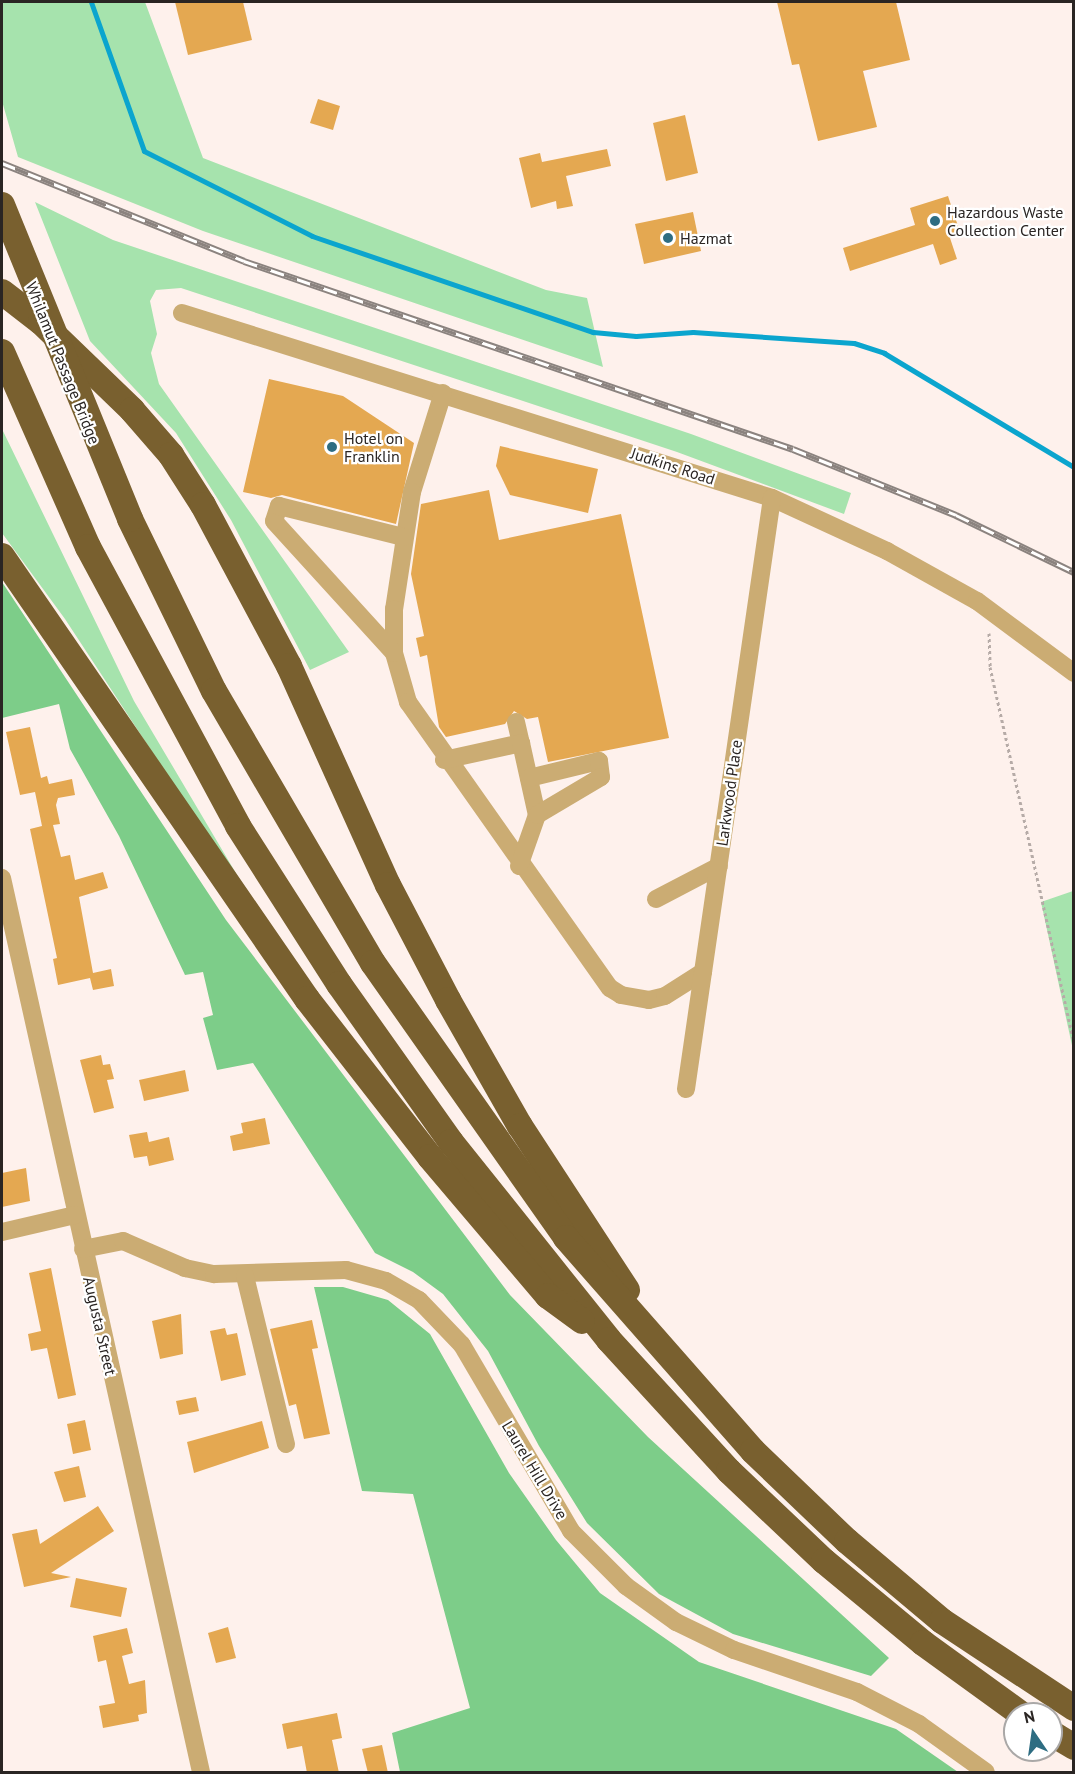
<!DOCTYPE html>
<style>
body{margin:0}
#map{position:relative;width:1075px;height:1774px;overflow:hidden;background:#fef1ec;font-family:"PT Sans",sans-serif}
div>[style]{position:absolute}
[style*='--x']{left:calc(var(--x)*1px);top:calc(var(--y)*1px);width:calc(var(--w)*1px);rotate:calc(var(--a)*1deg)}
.green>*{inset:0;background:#a6e3ad}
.forest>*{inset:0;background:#7dcd89}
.stream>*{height:5px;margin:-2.5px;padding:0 2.5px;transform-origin:2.5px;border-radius:2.5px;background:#0ba5ce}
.building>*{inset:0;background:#e4a851}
.path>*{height:3px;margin-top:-1.5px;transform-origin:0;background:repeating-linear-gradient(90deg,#b6aba7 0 3px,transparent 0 6px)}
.minor>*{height:18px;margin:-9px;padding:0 9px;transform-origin:9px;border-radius:9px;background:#cbac73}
.highway>*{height:26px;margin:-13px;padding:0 13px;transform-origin:13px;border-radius:13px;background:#79602f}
.rail>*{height:7px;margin-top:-3.5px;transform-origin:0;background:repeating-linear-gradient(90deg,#fff 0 14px,#8b837f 0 28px);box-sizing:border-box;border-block:2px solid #8b837f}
.highway-bridge>*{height:26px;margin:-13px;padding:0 13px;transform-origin:13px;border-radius:13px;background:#79602f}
.dots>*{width:16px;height:16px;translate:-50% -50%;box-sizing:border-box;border:3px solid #fff;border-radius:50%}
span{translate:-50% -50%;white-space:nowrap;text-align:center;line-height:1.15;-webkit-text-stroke:4.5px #fff;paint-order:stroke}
.poi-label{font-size:16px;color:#2a2523}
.left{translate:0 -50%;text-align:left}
.street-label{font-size:16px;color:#2a2523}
.frame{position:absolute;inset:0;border:3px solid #2a2523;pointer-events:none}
.north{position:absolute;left:1003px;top:1702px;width:60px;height:60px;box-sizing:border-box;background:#fff;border:2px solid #aaa8a7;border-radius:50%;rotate:347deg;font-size:16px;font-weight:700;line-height:24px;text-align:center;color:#2a2523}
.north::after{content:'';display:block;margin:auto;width:21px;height:27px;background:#2e6d82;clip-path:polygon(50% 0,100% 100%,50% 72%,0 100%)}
</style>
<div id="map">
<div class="green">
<div style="clip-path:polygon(2px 2px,145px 2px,203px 158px,546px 290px,587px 298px,603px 367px,203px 231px,18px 157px,2px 101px)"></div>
<div style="clip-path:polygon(35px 202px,113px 240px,691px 434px,851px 493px,844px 514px,677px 452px,181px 288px,156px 290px,150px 301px,157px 334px,151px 353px,159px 384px,349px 652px,310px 670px,231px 520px,176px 433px,90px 341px)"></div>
<div style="clip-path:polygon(2px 429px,134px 701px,237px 875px,298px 965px,181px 796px,65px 619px,2px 533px)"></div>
<div style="clip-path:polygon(1073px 891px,1074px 891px,1073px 1050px,1041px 902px)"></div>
</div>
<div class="forest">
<div style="clip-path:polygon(2px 582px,226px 920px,510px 1295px,648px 1437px,889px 1658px,871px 1676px,733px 1634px,659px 1594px,587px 1523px,539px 1446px,488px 1351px,443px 1294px,413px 1272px,375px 1253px,253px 1063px,217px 1070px,203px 1018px,213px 1015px,203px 972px,185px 975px,119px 836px,70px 749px,59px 704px,2px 718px)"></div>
<div style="clip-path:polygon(314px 1287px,343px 1287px,388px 1300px,430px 1334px,509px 1473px,556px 1540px,600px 1593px,699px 1662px,896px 1729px,958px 1772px,400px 1772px,392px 1733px,470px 1708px,413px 1494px,362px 1491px)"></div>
</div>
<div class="stream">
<div style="--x:91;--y:2;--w:158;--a:70.4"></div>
<div style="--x:144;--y:151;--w:188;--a:26.8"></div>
<div style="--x:312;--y:236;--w:297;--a:18.9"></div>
<div style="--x:593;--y:332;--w:43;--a:5.3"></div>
<div style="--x:636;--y:336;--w:57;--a:-4"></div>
<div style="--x:693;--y:332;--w:161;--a:3.9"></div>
<div style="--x:854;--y:343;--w:32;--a:18"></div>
<div style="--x:884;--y:353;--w:222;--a:31"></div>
</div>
<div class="building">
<div style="clip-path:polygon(175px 2px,243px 2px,252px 40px,188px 55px)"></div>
<div style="clip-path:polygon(777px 2px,896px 2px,910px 60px,863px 71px,877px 127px,818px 141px,799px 64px,792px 65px)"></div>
<div style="clip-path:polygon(318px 99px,340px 106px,333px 130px,310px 123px)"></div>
<div style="clip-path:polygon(685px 115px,698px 173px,666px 181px,653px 123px)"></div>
<div style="clip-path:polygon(607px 149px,611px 166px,566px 176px,573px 206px,557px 209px,556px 201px,531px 208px,519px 158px,540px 153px,542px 162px)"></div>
<div style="clip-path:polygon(948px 196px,961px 235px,950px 238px,957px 259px,940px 265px,933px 244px,850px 271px,843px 248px,915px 225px,910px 208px)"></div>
<div style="clip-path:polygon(693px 212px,701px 251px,644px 264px,635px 224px)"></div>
<div style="clip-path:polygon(269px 379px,343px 396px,414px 443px,396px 524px,282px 495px,271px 498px,243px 492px)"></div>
<div style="clip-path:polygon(500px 446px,598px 469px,588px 513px,510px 495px,496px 466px)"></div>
<div style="clip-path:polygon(489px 490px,499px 540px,621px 514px,669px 738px,548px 762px,538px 717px,527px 719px,514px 711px,505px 724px,446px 737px,439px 727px,427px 655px,420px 657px,416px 638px,424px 636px,411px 574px,421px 504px)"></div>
<div style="clip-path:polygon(30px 727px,41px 778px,47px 776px,49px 784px,72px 779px,75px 795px,58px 798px,56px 805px,60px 824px,53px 825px,61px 857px,70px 855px,75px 880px,103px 872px,108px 888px,79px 897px,93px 973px,111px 969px,114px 986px,93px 990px,90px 978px,58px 985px,53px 959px,57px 958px,30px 829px,42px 826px,35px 792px,20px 795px,6px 732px)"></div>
<div style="clip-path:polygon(101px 1055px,103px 1065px,110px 1064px,114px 1079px,107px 1080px,114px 1108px,94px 1113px,80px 1060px)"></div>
<div style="clip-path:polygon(185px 1070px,189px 1091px,144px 1101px,139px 1080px)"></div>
<div style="clip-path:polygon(265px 1118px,270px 1144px,233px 1151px,230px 1136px,243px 1133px,241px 1123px)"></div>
<div style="clip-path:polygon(147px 1132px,149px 1142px,169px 1137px,174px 1160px,149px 1166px,147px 1156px,134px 1158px,129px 1135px)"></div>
<div style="clip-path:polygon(26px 1168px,30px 1201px,2px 1207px,2px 1173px)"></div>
<div style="clip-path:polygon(51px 1268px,76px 1395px,58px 1399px,47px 1348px,31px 1351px,28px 1334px,41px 1331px,29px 1273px)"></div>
<div style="clip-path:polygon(181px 1314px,183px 1354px,160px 1359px,152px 1321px)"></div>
<div style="clip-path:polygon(312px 1320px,318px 1348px,312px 1349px,330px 1434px,304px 1439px,296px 1404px,289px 1406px,270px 1329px)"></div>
<div style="clip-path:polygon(225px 1328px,227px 1335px,237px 1333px,246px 1375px,221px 1381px,210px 1331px)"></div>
<div style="clip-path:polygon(196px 1397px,199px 1411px,179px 1415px,176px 1401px)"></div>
<div style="clip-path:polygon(85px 1420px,91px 1450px,73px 1454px,67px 1424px)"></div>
<div style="clip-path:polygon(262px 1421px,269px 1448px,194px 1473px,187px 1442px)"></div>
<div style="clip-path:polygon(79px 1466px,86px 1497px,64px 1502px,54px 1472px)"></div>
<div style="clip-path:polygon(98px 1506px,114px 1531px,51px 1573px,71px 1577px,24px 1587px,12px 1534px,37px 1529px,40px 1544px)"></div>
<div style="clip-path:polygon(76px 1578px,127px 1588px,121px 1617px,70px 1607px)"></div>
<div style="clip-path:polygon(228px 1627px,236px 1658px,216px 1663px,208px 1633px)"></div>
<div style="clip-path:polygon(127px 1628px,133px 1653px,122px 1656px,129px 1684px,145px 1680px,147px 1713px,138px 1715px,139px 1721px,103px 1728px,99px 1706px,115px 1703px,106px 1660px,98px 1662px,93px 1636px)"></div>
<div style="clip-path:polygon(337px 1713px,342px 1738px,332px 1740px,339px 1773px,307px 1773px,302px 1746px,287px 1749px,282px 1724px)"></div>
<div style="clip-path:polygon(382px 1745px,388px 1773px,368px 1773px,362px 1749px)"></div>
</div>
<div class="path">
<div style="--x:989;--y:633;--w:34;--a:88"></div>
<div style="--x:990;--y:667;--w:386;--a:77.4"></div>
</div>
<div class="minor">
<div style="--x:182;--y:313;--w:618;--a:17.41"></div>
<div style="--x:772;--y:498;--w:127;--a:24.7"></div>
<div style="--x:887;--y:551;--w:103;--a:29.1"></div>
<div style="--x:977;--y:601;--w:121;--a:36.6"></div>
<div style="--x:443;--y:393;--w:104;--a:107.4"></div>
<div style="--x:412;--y:492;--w:118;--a:98.7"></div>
<div style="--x:394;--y:609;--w:44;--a:90"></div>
<div style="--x:394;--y:653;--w:51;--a:74.1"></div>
<div style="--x:408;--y:702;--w:350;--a:54.8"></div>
<div style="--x:610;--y:988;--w:13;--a:32"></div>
<div style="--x:621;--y:995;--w:28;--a:10"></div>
<div style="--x:649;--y:1000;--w:16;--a:-14"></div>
<div style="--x:665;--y:996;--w:45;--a:-32.3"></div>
<div style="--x:394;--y:653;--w:178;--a:-132.3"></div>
<div style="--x:274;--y:521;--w:16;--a:-72"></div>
<div style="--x:279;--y:506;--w:128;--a:14"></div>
<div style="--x:516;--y:722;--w:22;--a:77"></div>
<div style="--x:444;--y:760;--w:79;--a:-12.4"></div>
<div style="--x:521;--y:743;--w:74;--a:77.5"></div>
<div style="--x:537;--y:815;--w:54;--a:109.4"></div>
<div style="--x:529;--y:778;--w:72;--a:-13.7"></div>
<div style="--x:599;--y:761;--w:16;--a:83"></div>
<div style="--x:601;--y:777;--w:74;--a:149.3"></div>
<div style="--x:2;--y:878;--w:916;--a:77.45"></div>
<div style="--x:656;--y:899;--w:71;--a:-27.6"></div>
<div style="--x:686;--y:1089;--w:597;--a:-81.72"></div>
<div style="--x:2;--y:1232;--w:75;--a:-13.1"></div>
<div style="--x:83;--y:1249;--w:41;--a:-11.3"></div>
<div style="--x:123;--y:1241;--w:68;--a:23.5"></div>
<div style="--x:185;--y:1268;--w:30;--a:12"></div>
<div style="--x:214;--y:1274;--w:132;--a:-1.7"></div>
<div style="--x:346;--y:1270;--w:41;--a:15.4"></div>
<div style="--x:386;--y:1281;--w:38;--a:30"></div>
<div style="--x:419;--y:1300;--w:62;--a:46.3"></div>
<div style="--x:462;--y:1345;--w:216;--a:59.6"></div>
<div style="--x:571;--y:1531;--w:78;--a:45"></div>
<div style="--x:626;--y:1586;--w:62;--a:35.8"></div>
<div style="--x:676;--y:1622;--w:64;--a:25.8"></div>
<div style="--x:734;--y:1650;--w:130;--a:18.9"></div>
<div style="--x:857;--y:1692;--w:70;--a:27.3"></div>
<div style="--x:919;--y:1724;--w:82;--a:35.6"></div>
<div style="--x:245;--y:1276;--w:173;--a:76.3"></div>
</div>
<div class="highway">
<div style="--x:2;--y:292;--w:49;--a:37.6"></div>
<div style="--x:41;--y:322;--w:127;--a:44"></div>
<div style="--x:132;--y:410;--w:60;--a:49.1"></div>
<div style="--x:171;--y:455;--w:59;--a:57.4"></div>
<div style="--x:203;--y:505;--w:183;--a:61.9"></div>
<div style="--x:289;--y:666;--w:240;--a:65.7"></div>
<div style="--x:388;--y:885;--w:130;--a:62.4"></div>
<div style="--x:448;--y:1000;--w:145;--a:60.3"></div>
<div style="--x:520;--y:1126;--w:196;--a:56.9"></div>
<div style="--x:2;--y:352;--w:213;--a:66.2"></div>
<div style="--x:88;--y:547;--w:317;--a:61.7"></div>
<div style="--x:238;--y:826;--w:188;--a:57.4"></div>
<div style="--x:339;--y:984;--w:194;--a:54.7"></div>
<div style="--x:451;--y:1142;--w:253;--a:51.4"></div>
<div style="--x:609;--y:1340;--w:178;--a:47.5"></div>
<div style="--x:729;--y:1471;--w:131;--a:43.5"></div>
<div style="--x:824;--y:1561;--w:129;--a:39.6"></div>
<div style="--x:923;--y:1643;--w:121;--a:35.9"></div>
<div style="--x:130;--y:519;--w:191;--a:64"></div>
<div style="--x:214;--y:691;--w:315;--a:59.7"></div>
<div style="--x:373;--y:963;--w:336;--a:54.9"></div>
<div style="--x:566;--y:1238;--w:283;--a:48.7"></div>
<div style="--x:753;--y:1451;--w:130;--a:43.8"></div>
<div style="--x:847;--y:1541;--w:124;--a:40.1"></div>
<div style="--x:942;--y:1621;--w:158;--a:33.4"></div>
<div style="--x:2;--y:556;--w:538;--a:55.45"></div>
<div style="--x:307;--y:999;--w:200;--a:52.1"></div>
<div style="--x:430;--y:1157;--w:182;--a:49.7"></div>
<div style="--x:548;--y:1296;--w:42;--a:36.3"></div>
<div style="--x:1051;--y:1733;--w:27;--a:31"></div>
</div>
<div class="rail">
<div style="--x:2;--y:163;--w:261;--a:22"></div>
<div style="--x:244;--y:261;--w:580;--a:18.9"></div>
<div style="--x:793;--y:449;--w:176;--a:22"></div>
<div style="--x:956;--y:515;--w:131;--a:25.8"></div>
</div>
<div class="highway-bridge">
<div style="--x:2;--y:205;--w:339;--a:67.8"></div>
</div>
<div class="dots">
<div style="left:935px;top:221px;background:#2e6d82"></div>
<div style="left:668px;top:238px;background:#2e6d82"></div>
<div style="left:332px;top:447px;background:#2e6d82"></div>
</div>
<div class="poi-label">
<span class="left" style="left:947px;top:221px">Hazardous Waste<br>Collection Center</span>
<span class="left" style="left:680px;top:238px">Hazmat</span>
<span class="left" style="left:344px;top:447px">Hotel on<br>Franklin</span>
</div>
<div class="street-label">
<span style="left:63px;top:363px;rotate:68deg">Whilamut Passage Bridge</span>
<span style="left:673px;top:466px;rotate:18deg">Judkins Road</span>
<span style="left:729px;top:793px;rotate:-82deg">Larkwood Place</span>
<span style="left:100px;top:1326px;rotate:77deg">Augusta Street</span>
<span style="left:535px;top:1470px;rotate:59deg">Laurel Hill Drive</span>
</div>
<div class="frame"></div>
<div class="north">N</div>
</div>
